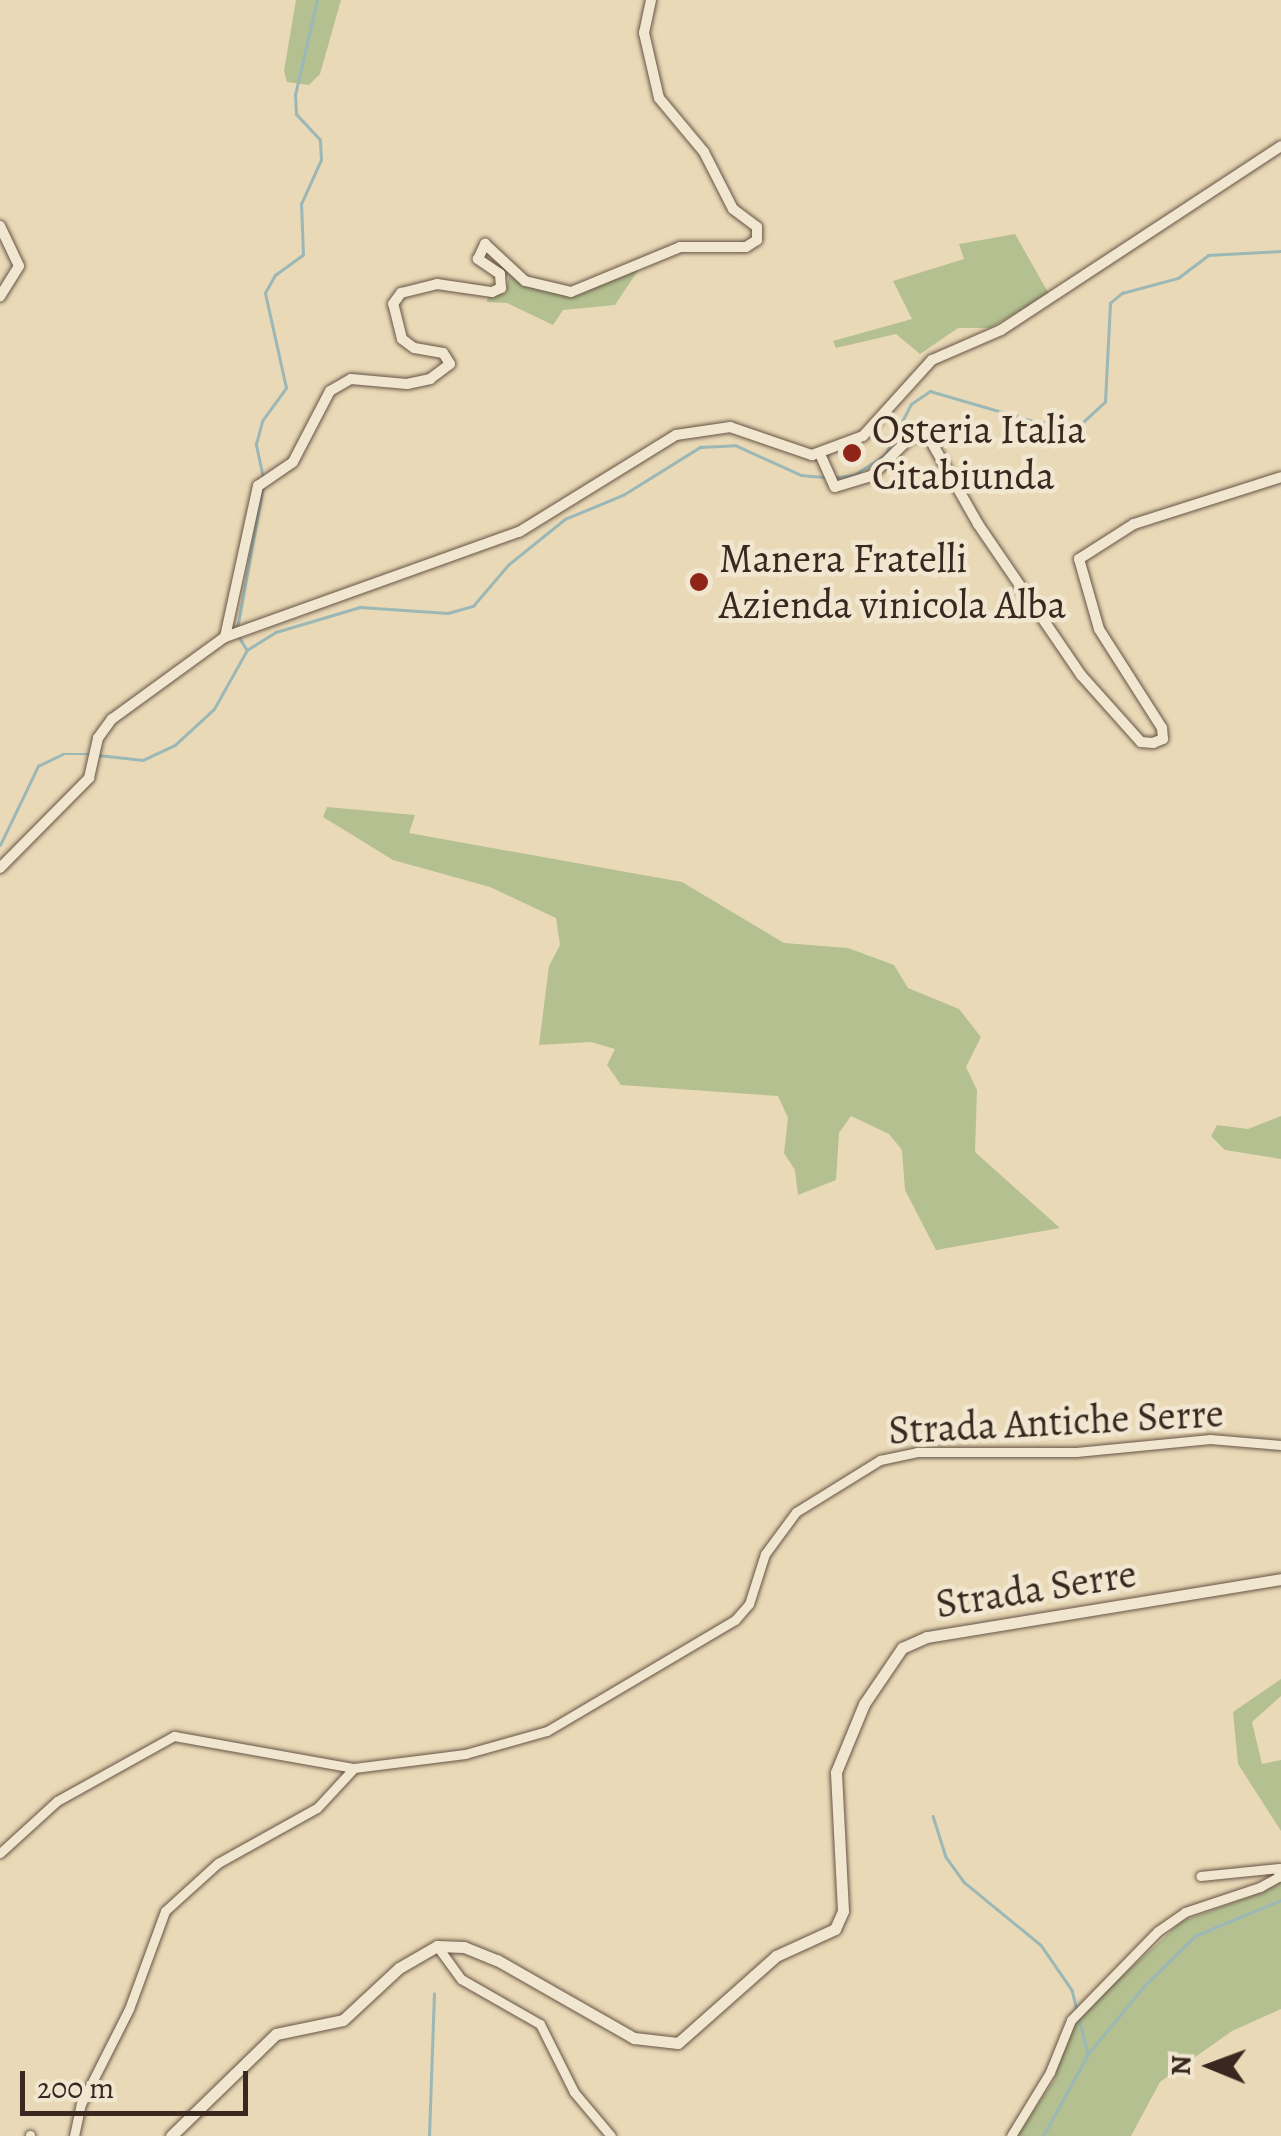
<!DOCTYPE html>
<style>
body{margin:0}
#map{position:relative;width:1281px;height:2136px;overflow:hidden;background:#ead9b6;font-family:Alegreya,serif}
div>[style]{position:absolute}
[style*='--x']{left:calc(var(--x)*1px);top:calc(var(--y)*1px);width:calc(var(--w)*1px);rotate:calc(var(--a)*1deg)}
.green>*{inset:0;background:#b4c090}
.stream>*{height:2.5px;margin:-1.25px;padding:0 1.25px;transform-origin:1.25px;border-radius:1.25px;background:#9bb8b7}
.roads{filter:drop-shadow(0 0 2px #665446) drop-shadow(0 0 2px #665446)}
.minor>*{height:9px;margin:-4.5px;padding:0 4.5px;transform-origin:4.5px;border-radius:4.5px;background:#f1e6d0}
.tertiary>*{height:10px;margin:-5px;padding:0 5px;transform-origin:5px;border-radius:5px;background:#f1e6d0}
.secondary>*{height:11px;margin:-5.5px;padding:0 5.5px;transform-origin:5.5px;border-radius:5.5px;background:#f1e6d0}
.dots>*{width:28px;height:28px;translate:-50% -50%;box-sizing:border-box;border:5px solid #f1e6d0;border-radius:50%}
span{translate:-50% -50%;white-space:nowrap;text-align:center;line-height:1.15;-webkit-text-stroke:9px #f1e6d0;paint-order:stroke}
.poi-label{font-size:40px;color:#3a2820}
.left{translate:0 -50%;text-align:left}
.street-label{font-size:40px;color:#3a2820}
.north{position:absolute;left:1161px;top:2016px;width:100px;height:100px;-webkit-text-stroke:8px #f1e6d0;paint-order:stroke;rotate:271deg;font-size:28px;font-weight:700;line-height:40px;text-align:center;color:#3a2820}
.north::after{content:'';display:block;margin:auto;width:35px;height:45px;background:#3a2820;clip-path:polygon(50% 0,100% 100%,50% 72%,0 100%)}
.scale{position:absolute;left:20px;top:2071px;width:228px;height:45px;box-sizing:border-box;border:5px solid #3a2820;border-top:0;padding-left:12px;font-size:30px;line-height:35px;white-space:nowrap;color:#3a2820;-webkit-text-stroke:8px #f1e6d0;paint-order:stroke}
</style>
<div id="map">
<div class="green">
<div style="clip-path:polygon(296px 0,341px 0,320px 74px,309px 85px,287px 82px,284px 71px)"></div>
<div style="clip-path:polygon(1015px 234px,1049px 294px,990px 328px,958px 328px,920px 354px,896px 334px,836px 348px,833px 341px,912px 319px,893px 281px,964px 259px,959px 244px)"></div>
<div style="clip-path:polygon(639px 269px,615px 305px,563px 310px,553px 325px,507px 303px,487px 302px,488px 296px,506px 293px,510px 273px,529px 287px,573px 297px)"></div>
<div style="clip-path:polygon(327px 807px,415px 815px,409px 833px,682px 882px,784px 943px,848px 948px,894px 965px,908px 988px,959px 1009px,981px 1037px,966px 1067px,977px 1090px,975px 1152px,1060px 1228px,936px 1250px,905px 1190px,902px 1150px,889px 1134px,851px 1116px,839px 1133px,836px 1180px,798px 1195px,795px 1170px,784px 1153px,788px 1118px,778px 1096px,621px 1085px,607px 1065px,615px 1049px,591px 1042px,539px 1045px,549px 966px,560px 945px,556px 918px,490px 887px,393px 860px,323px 817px)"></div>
<div style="clip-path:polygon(1281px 1116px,1281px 1159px,1225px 1150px,1211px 1136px,1217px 1125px,1248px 1129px)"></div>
<div style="clip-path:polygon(1281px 1679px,1281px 1696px,1252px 1722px,1262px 1764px,1281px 1760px,1281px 1831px,1238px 1764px,1233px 1712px)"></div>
<div style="clip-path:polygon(1281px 1878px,1281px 2009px,1232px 2031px,1160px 2082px,1131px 2136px,1017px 2136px,1054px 2080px,1066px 2037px,1083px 2012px,1182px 1921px,1263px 1892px)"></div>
</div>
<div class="stream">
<div style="--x:263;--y:478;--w:35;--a:-102"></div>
<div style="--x:256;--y:444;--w:24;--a:-75"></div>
<div style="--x:262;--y:421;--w:41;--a:-54"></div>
<div style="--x:286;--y:388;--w:97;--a:-102.5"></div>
<div style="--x:265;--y:293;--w:21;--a:-61"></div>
<div style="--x:275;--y:275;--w:34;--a:-36"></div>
<div style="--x:303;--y:255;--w:51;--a:-92.2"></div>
<div style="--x:301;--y:204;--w:48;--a:-65.6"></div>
<div style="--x:321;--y:160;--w:20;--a:-93"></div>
<div style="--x:320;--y:140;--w:35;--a:-133"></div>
<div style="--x:296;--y:114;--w:19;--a:-93"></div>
<div style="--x:295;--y:95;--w:98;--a:-77"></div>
<div style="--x:833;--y:478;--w:21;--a:-8"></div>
<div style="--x:854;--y:475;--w:37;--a:-33"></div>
<div style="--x:885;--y:455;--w:57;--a:-63"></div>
<div style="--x:911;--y:404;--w:23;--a:-34"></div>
<div style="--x:930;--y:391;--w:111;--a:16.2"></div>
<div style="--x:1037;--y:422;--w:44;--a:2.6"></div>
<div style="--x:1081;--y:424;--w:33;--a:-43"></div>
<div style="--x:1105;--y:402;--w:99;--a:-87.1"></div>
<div style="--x:1110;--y:303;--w:16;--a:-40"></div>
<div style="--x:1122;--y:293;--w:58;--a:-15"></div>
<div style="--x:1178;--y:278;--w:38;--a:-37"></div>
<div style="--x:1208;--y:255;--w:73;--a:-3.1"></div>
<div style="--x:237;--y:629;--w:145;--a:-79.7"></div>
<div style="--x:239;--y:637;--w:15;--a:58"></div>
<div style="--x:98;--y:755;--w:45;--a:6.3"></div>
<div style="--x:143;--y:760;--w:35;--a:-25"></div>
<div style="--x:175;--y:745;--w:53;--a:-42.7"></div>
<div style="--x:214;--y:709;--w:68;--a:-60.8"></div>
<div style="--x:247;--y:650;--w:34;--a:-32"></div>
<div style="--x:276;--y:632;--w:88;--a:-16.6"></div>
<div style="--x:360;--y:607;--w:88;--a:3.9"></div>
<div style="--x:448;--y:613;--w:26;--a:-16"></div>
<div style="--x:473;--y:606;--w:54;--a:-49.5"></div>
<div style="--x:508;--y:565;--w:73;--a:-38.9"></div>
<div style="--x:565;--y:519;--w:63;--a:-22.5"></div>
<div style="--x:623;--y:495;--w:91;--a:-31.9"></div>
<div style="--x:700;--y:447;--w:35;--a:-3"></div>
<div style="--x:735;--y:445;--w:72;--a:24.4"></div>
<div style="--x:801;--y:475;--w:24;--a:5"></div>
<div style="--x:0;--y:845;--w:88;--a:-64.3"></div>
<div style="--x:38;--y:766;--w:28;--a:-26"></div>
<div style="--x:63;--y:754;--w:27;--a:0"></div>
<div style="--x:933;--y:1816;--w:43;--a:72.4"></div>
<div style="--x:946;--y:1857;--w:31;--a:54"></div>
<div style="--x:964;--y:1882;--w:99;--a:39.3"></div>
<div style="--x:1041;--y:1945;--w:55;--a:55.4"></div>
<div style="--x:1072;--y:1990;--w:21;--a:76"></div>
<div style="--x:1079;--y:2018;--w:37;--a:76"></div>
<div style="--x:429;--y:2136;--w:142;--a:-88"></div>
<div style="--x:1043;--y:2136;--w:94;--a:-61.2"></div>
<div style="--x:1088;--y:2054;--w:88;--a:-50.5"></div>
<div style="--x:1144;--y:1986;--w:71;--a:-44.4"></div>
<div style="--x:1195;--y:1936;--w:93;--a:-22.7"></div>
</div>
<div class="roads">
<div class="minor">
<div style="--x:0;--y:1853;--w:77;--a:-42.4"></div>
<div style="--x:57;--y:1801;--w:134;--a:-29.1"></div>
<div style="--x:174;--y:1736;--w:183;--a:10.1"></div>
<div style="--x:354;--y:1768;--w:112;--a:-7.2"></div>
<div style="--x:465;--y:1754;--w:85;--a:-15.7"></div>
<div style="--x:547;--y:1731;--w:218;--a:-30.6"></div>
<div style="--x:735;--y:1620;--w:21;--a:-49"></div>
<div style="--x:749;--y:1604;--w:52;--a:-72.3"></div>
<div style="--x:765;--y:1554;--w:52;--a:-53.6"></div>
<div style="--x:796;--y:1512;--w:99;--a:-31.8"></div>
<div style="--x:880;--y:1460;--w:38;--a:-12"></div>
<div style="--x:917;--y:1452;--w:159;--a:0"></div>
<div style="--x:1076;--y:1452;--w:135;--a:-5.5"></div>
<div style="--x:1210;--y:1439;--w:71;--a:4.8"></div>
<div style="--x:437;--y:1946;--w:41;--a:54"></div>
<div style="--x:461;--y:1979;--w:91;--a:29.7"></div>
<div style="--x:540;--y:2024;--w:76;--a:63.4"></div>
<div style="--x:574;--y:2092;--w:57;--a:49.9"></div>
<div style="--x:30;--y:2136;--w:1;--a:-90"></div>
<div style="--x:74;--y:2136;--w:33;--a:-78"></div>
<div style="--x:81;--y:2104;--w:106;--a:-63.2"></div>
<div style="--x:129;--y:2009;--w:104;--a:-69.8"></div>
<div style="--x:165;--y:1911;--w:72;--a:-42.2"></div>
<div style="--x:218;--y:1863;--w:113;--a:-29.1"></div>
<div style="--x:317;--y:1808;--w:54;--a:-47.2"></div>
<div style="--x:1011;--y:2136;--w:75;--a:-58.6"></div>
<div style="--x:1050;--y:2072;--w:56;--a:-68"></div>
<div style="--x:1071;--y:2020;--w:124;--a:-45.7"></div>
<div style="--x:1158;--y:1931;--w:33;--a:-35"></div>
<div style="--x:1185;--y:1912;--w:79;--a:-18.4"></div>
<div style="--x:1260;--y:1887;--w:21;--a:-29"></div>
<div style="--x:1278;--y:1877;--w:9;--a:-84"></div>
<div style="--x:1279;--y:1868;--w:79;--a:174.2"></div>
</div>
<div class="tertiary">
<div style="--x:0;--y:226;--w:44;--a:64.6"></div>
<div style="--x:19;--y:266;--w:36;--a:122"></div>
<div style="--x:820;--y:454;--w:36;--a:66"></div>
<div style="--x:835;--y:487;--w:38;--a:-17"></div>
<div style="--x:871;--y:476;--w:56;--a:-44.3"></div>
<div style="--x:911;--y:437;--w:17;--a:-3"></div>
<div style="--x:928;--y:436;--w:101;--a:60.4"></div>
<div style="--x:978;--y:524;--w:183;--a:55.7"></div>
<div style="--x:1081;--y:675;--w:90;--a:48.2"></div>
<div style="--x:1141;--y:742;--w:12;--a:5"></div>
<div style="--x:1153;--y:743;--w:11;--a:-22"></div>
<div style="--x:1163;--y:739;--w:11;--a:-95"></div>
<div style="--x:1162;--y:728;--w:117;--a:-122.5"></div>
<div style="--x:1099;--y:629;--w:73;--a:-105.9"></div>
<div style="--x:1079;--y:559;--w:65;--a:-32.5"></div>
<div style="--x:1134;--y:524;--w:154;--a:-17.7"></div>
<div style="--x:225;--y:637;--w:155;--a:-77.7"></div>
<div style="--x:258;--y:486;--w:42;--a:-34.4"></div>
<div style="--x:293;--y:462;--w:80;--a:-62.5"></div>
<div style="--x:330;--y:391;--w:24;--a:-30"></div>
<div style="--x:351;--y:379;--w:56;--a:5.1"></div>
<div style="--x:407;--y:384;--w:24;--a:-12"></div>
<div style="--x:430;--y:379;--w:25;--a:-37"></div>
<div style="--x:450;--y:364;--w:13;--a:-122"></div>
<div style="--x:443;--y:353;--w:29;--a:-170"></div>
<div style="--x:414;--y:348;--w:15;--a:-143"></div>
<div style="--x:402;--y:339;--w:36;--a:-104"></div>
<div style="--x:393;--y:304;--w:14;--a:-54"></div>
<div style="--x:401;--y:293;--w:37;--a:-14"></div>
<div style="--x:437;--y:284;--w:56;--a:8.3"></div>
<div style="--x:492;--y:292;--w:10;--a:-24"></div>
<div style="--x:501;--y:288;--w:14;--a:-94"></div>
<div style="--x:500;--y:274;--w:27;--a:-146"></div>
<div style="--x:478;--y:259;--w:17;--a:-65"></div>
<div style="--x:485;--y:244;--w:54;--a:42.8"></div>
<div style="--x:525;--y:281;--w:47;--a:13.4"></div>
<div style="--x:571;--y:292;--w:118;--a:-22.4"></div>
<div style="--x:680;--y:247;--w:66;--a:0"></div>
<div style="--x:746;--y:247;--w:13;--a:-32"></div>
<div style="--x:757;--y:240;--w:13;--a:-90"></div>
<div style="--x:757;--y:227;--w:30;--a:-143"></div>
<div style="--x:733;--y:209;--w:64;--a:-117"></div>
<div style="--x:704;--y:152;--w:70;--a:-129.8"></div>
<div style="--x:659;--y:98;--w:67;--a:-103"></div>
<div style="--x:644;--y:33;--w:34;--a:-78"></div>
<div style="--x:0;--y:868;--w:127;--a:-45.3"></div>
<div style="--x:89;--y:778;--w:41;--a:-77.3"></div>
<div style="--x:98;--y:738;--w:24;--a:-54"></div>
<div style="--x:112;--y:719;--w:140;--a:-36"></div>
<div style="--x:225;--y:637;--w:312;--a:-19.7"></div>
<div style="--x:519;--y:532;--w:185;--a:-31.7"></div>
<div style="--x:676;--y:435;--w:55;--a:-8.4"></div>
<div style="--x:730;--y:427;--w:87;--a:18.9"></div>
<div style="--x:812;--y:455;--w:54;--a:-20.4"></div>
<div style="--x:863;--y:436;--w:103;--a:-47.8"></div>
<div style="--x:932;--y:360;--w:75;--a:-23.5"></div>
<div style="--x:1001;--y:330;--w:335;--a:-33.3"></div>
</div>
<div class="secondary">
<div style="--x:171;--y:2136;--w:146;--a:-44.2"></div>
<div style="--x:276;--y:2034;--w:68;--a:-11.8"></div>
<div style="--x:343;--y:2020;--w:76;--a:-42.9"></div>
<div style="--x:399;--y:1968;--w:44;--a:-30.1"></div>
<div style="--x:437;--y:1946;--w:27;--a:2"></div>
<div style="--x:464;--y:1947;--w:35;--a:22"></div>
<div style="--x:497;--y:1960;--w:158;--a:29.7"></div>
<div style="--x:634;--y:2038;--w:44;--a:6.5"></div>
<div style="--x:678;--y:2043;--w:131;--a:-41.6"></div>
<div style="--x:776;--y:1956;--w:65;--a:-24.6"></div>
<div style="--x:835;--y:1929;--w:20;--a:-66"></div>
<div style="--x:843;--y:1911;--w:139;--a:-92.9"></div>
<div style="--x:836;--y:1772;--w:74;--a:-67.6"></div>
<div style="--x:864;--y:1704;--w:68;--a:-55.8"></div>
<div style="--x:902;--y:1648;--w:27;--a:-24"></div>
<div style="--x:927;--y:1637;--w:359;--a:-9.3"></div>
</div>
</div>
<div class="dots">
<div style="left:852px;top:453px;background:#8f2418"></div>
<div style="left:699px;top:582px;background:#8f2418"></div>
</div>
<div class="poi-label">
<span class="left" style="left:872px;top:453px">Osteria Italia<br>Citabiunda</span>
<span class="left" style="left:719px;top:582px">Manera Fratelli<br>Azienda vinicola Alba</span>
</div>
<div class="street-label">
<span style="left:1056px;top:1422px;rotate:-3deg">Strada Antiche Serre</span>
<span style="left:1036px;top:1589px;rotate:-9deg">Strada Serre</span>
</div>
<div class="north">N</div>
<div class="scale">200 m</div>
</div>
